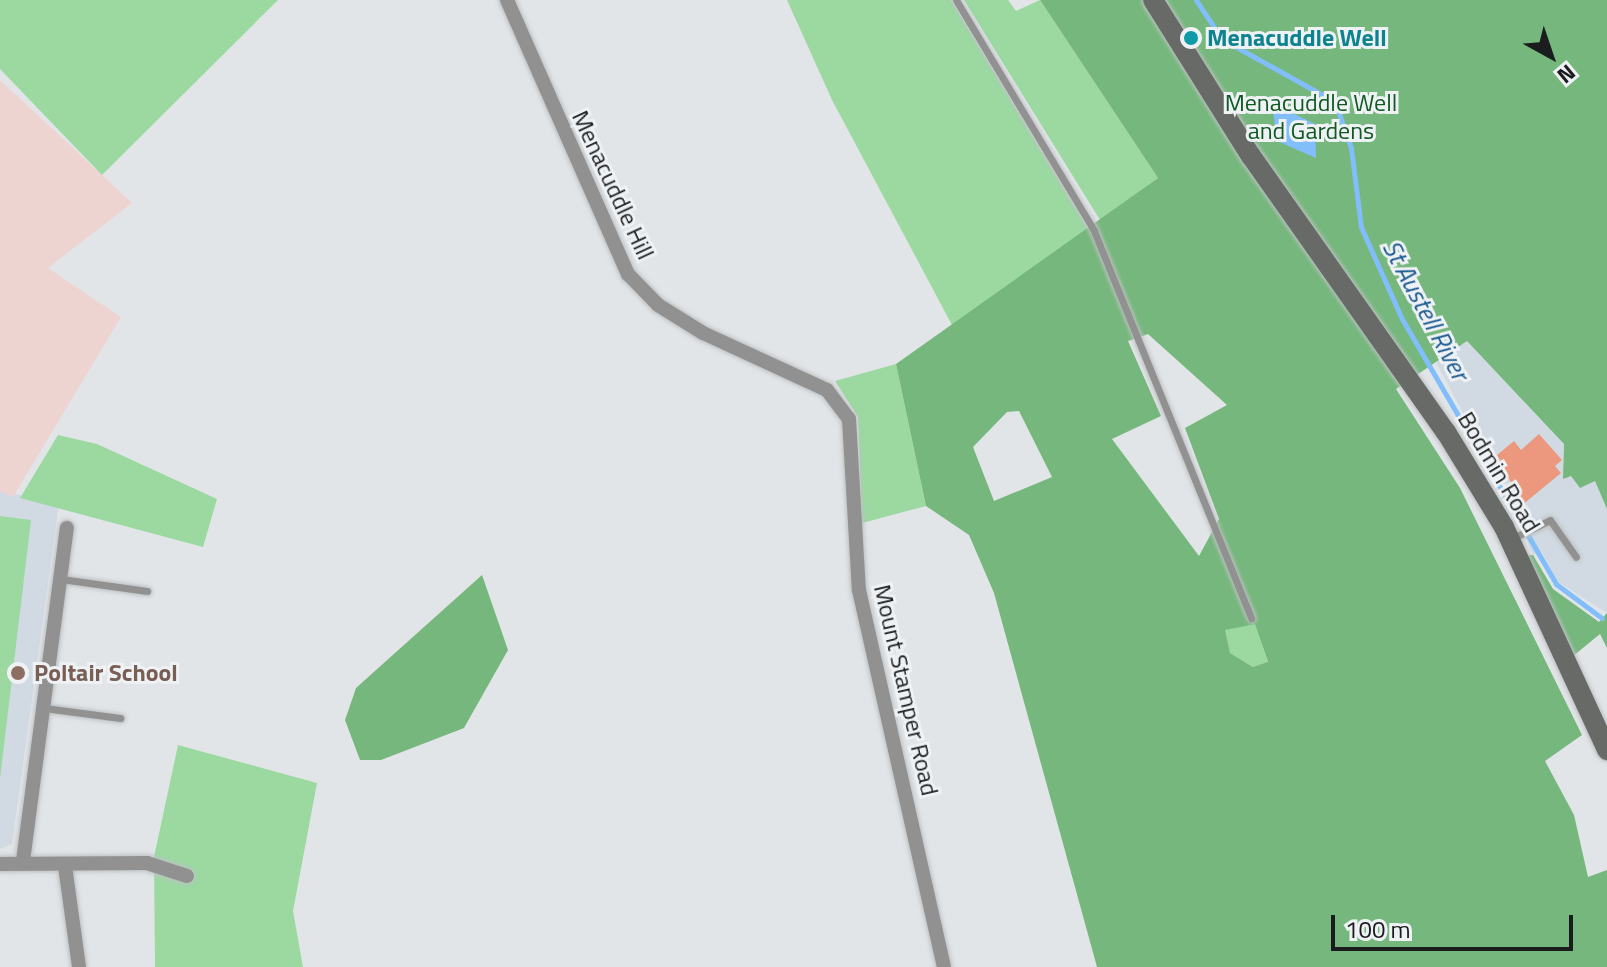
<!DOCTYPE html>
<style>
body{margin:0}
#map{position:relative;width:1607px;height:967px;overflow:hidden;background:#e2e5e8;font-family:"Titillium Web",sans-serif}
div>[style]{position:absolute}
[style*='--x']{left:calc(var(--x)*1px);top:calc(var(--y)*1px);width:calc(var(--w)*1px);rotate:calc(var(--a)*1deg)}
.built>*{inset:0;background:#d1dae3}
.industrial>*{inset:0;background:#eed4d1}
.green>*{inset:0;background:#9bd9a1}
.forest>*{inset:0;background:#75b77c}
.water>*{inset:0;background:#81befb}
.stream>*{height:5px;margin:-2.5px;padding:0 2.5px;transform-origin:2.5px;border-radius:2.5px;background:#81befb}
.building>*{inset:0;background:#ec987e}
.roads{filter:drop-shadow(0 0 2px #bec1c3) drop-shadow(0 0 2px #bec1c3)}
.lane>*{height:7px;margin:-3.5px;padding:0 3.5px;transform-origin:3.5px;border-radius:3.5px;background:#909190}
.street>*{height:14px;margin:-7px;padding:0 7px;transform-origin:7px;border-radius:7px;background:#909190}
.secondary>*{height:20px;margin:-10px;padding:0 10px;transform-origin:10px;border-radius:10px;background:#686a68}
.dots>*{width:22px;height:22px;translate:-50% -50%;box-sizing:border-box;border:4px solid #eff2f5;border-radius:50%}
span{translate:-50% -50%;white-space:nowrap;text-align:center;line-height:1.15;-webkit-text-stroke:6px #eff2f5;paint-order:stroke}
.culture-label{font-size:24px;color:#0d838f;font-weight:700}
.left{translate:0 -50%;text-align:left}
.park-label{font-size:24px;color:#105922}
.street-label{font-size:24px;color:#1b1c1d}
.education-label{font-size:24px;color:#785e54;font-weight:700}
.water-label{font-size:26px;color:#1a5a92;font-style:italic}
.north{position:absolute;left:1511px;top:16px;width:80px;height:80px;-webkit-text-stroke:6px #eff2f5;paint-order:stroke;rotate:140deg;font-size:22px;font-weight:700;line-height:32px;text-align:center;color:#1b1c1d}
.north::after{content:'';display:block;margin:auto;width:28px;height:36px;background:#1b1c1d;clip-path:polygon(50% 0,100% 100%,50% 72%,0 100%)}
.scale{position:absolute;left:1331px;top:915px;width:242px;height:36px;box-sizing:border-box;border:4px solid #1b1c1d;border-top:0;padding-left:10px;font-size:24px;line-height:28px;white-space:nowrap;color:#1b1c1d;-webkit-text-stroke:6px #eff2f5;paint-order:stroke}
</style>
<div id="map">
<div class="built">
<div style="clip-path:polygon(1467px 341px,1564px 444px,1563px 464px,1571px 476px,1595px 481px,1607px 509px,1607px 613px,1558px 582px,1541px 551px,1533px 555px,1518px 519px,1526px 513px,1523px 504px,1492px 467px,1436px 362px)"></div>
<div style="clip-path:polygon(0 491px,59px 503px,12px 844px,0 849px)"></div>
</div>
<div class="industrial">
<div style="clip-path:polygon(0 80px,132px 203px,48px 268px,121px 317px,13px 497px,0 491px)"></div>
</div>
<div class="green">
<div style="clip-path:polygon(0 0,278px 0,102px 175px,0 69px)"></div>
<div style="clip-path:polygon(787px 0,951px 0,1088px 229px,952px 325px,832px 100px)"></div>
<div style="clip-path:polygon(964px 0,1008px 0,1016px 11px,1040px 0,1158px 178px,1100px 220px)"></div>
<div style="clip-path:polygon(896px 364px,926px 506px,862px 523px,858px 417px,835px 381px)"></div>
<div style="clip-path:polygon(58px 435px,97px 444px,217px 499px,203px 547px,20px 498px)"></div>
<div style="clip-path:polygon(0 516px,31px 520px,0 779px)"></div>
<div style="clip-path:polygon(1255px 623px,1268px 663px,1253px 667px,1230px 653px,1224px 630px)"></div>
<div style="clip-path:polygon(178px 745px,317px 783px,293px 911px,303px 967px,155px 967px,154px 857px)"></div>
</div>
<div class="forest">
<div style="clip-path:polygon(evenodd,1040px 0,1607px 0,1607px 509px,1595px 481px,1580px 488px,1571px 476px,1563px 479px,1564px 444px,1467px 341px,1396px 389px,1460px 488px,1582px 735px,1545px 761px,1574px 815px,1588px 877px,1607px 870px,1607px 967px,1097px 967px,994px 593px,969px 535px,926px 506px,896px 364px,1158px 178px,1040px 0,1148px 334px,1227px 405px,1185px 428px,1219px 519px,1199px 556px,1112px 439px,1161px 416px,1128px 341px,1148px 334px,1040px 0,1019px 411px,1052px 477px,994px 501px,973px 447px,1007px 412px,1019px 411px,1040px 0,1255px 624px,1268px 662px,1253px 667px,1230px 653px,1225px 630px,1255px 624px)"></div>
<div style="clip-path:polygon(1533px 555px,1553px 589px,1599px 622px,1607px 613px,1607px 648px,1600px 634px,1562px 665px,1513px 556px)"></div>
<div style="clip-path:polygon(482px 575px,508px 650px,464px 728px,381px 760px,360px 760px,345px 720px,356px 688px)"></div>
</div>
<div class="water">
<div style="clip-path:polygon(1272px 103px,1315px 124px,1316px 158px,1277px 141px)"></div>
</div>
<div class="stream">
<div style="--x:1196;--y:0;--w:47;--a:56.3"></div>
<div style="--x:1222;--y:39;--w:129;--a:29.1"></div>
<div style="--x:1335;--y:102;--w:49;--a:70.8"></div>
<div style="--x:1351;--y:148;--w:80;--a:82.8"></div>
<div style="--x:1361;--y:227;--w:101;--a:66"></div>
<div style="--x:1402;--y:319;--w:306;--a:59.8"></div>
<div style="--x:1556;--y:584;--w:57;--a:36.5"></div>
</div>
<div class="building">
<div style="clip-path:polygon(1539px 434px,1562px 460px,1555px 466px,1561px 473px,1521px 506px,1506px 487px,1511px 483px,1497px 455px,1514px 441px,1521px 450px)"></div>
</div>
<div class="roads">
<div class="lane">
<div style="--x:956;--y:0;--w:269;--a:59.1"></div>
<div style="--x:1094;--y:231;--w:418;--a:67.9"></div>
<div style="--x:1513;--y:538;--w:41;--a:-25.9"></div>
<div style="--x:1550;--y:520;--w:45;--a:54.9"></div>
<div style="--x:61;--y:579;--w:87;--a:7.9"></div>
<div style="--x:44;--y:708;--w:77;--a:7.5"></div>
</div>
<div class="street">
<div style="--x:507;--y:0;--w:300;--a:66.2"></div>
<div style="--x:628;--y:274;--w:43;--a:45.9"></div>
<div style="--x:658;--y:305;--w:53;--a:31.9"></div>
<div style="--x:703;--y:333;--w:136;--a:24.7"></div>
<div style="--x:827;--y:390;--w:36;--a:53"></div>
<div style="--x:849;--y:419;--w:171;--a:86.7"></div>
<div style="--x:859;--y:590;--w:386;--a:77.3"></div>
<div style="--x:23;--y:861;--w:336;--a:-82.5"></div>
<div style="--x:0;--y:864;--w:147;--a:-0.4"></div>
<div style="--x:147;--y:863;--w:42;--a:18"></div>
<div style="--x:65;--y:866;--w:102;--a:82.1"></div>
</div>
<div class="secondary">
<div style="--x:1153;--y:0;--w:184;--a:57.9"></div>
<div style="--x:1251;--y:156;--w:338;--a:54.8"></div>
<div style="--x:1446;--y:432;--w:111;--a:58.6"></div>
<div style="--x:1504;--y:527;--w:246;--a:65.2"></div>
</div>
</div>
<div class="dots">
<div style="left:1191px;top:38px;background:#0f9aa8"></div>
<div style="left:18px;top:673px;background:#8d6e63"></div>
</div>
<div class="culture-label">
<span class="left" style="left:1207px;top:38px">Menacuddle Well</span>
</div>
<div class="park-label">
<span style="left:1311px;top:117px">Menacuddle Well<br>and Gardens</span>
</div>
<div class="street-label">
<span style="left:613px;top:185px;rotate:65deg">Menacuddle Hill</span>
<span style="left:1499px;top:472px;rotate:59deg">Bodmin Road</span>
<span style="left:906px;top:690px;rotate:77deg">Mount Stamper Road</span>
</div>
<div class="education-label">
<span class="left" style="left:34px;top:673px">Poltair School</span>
</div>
<div class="water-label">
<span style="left:1426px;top:310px;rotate:62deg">St Austell River</span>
</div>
<div class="north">N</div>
<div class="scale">100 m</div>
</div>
